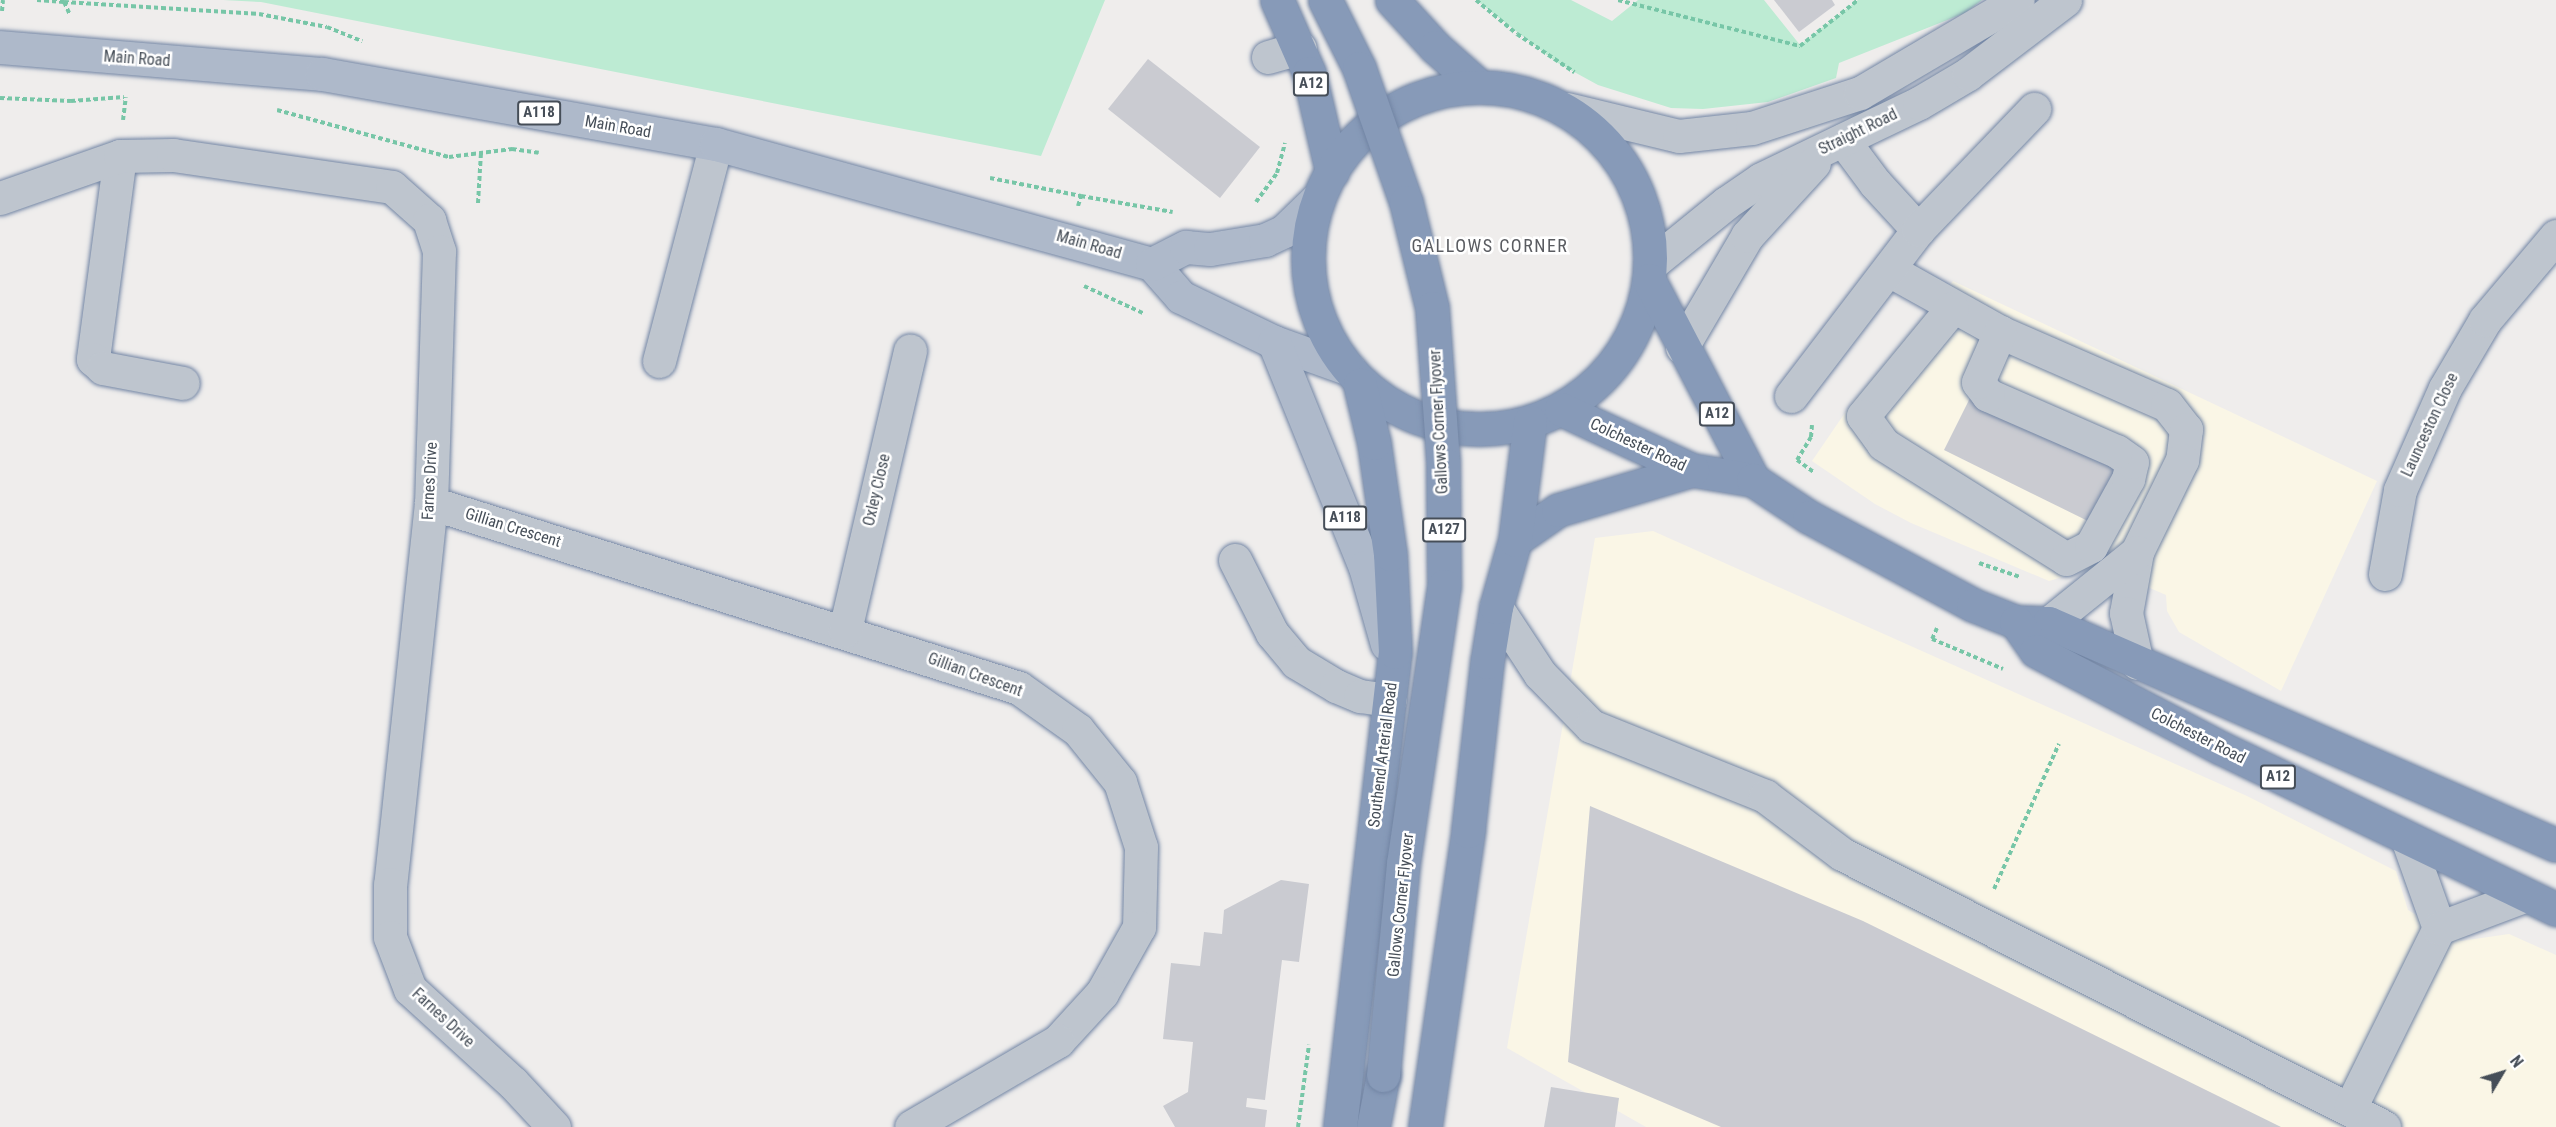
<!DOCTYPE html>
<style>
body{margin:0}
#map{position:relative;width:2556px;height:1127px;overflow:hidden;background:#efedec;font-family:"Roboto Condensed",sans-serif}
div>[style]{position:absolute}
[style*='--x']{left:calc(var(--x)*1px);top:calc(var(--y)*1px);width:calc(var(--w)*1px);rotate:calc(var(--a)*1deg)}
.commercial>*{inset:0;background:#faf6e6}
.green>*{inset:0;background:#bdebd3}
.building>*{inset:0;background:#cacbd1}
.path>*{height:4px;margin-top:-2px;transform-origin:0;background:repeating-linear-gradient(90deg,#77c6a7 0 4.5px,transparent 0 7.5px)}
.roads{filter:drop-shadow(0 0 2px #7285a4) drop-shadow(0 0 2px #7285a4)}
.minor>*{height:33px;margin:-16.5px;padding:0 16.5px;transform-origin:16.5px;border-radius:16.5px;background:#bec5ce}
.major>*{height:33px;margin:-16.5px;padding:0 16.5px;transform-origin:16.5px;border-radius:16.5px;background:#aeb9ca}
.highway>*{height:33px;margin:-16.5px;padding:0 16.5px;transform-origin:16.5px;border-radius:16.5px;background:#879ab8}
.highway>.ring{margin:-16.5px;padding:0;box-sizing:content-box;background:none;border:33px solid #879ab8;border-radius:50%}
.bridges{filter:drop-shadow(0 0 2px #7285a4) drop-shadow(0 0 2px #7285a4)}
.highway-bridge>*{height:33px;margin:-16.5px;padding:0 16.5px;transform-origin:16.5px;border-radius:16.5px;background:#879ab8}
span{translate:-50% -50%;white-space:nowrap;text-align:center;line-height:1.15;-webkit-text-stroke:5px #fff;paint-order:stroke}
.shield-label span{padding:2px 4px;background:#fff;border:2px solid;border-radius:4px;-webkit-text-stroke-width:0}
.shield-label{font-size:15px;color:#464e58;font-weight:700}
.street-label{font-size:16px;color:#464e58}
.neighbourhood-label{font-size:18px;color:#5a5c61;letter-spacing:1.5px}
.north{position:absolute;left:2472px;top:1043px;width:60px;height:60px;-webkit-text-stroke:4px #fff;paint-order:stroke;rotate:52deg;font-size:16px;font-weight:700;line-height:24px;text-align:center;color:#464e58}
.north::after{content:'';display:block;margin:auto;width:21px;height:27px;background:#464e58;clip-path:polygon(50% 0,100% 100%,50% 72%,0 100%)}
</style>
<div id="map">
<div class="commercial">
<div style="clip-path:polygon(1953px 281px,2377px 481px,2281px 691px,2179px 632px,2167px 611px,2166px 595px,2099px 566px,2049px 581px,1911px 523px,1875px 504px,1812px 461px,1851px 404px)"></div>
<div style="clip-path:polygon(1653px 531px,2247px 796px,2396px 871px,2408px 910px,2461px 941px,2509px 934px,2556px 955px,2556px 1127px,1646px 1127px,1507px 1048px,1595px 538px)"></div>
</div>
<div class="green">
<div style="clip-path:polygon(223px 0,1105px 0,1041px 156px,261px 2px)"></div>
<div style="clip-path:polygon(1476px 0,1571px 0,1612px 21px,1638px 0,1764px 0,1800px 45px,1858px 0,1982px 0,1965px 13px,1839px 63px,1836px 78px,1768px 102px,1703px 109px,1671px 108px,1598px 85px,1556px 62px)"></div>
</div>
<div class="building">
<div style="clip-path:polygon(1774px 0,1832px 0,1835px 5px,1799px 32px)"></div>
<div style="clip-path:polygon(1148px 59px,1260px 147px,1220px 198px,1108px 109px)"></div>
<div style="clip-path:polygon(1972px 394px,2125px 470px,2098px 526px,1944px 450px)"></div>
<div style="clip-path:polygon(1590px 806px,1863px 921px,2281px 1127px,1721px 1127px,1568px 1062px)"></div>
<div style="clip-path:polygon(1281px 880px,1309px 884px,1299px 962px,1282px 960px,1265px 1100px,1247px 1098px,1246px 1107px,1267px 1110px,1265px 1127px,1175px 1127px,1163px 1106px,1188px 1092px,1193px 1042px,1163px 1039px,1171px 963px,1200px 966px,1204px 932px,1222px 934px,1224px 910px)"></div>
<div style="clip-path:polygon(1551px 1087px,1619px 1098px,1615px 1127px,1544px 1127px)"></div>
</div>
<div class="path">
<div style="--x:37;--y:0;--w:27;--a:4"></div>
<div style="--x:64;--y:2;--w:14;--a:65"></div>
<div style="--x:1476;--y:0;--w:53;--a:39.7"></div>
<div style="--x:1517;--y:34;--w:69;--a:33.7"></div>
<div style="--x:1618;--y:0;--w:188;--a:14.2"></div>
<div style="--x:1800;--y:46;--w:74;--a:-38.4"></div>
<div style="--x:64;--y:2;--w:195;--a:3.5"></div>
<div style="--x:259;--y:14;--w:69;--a:10.8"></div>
<div style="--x:327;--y:27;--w:38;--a:22"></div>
<div style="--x:2;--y:11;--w:11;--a:-85"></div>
<div style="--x:0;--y:98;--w:71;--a:2.4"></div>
<div style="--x:71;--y:101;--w:53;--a:-4.3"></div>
<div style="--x:277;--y:110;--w:178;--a:15.3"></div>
<div style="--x:449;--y:157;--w:64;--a:-7.2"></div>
<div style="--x:512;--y:149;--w:27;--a:8"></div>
<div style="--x:123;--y:120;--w:23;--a:-83"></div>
<div style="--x:990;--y:178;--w:93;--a:11.2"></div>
<div style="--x:1256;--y:202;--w:36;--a:-54"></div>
<div style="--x:1277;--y:173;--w:31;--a:-75"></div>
<div style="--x:478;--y:203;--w:50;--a:-86.6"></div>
<div style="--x:1078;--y:206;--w:10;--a:-73"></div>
<div style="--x:1081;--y:196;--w:93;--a:9.9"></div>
<div style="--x:1084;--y:286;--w:67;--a:24.7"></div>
<div style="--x:1812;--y:425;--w:12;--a:95"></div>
<div style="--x:1811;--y:437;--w:27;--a:121"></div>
<div style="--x:1797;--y:460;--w:22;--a:36"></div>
<div style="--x:1979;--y:563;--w:43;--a:18.9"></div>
<div style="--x:1937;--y:628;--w:12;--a:114"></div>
<div style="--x:1932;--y:639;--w:77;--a:22.9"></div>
<div style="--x:1994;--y:889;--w:159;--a:-65.9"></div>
<div style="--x:1298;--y:1127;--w:83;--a:-82.4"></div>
</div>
<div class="roads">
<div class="minor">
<div style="--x:1268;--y:57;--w:33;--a:-16"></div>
<div style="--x:1567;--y:109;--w:115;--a:13.6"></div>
<div style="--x:1679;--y:136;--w:73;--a:-6.3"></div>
<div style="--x:1752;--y:128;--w:114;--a:-18"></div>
<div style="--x:1860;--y:93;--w:183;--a:-30.5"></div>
<div style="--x:1843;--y:140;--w:54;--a:53.3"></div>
<div style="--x:1875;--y:183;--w:64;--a:47.5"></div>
<div style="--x:120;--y:156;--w:205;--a:97.6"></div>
<div style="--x:93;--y:359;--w:13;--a:42"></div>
<div style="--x:103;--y:368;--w:81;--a:10.6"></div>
<div style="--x:0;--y:198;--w:127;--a:-19.3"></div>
<div style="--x:120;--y:156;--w:53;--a:-1.1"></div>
<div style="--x:173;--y:155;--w:221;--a:8.3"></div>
<div style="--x:392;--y:187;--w:50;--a:41.7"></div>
<div style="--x:429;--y:220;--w:33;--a:72"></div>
<div style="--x:439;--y:251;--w:252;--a:91.8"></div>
<div style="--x:431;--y:503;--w:383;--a:96.1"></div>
<div style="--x:390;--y:884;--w:53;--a:90"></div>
<div style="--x:390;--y:937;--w:56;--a:69"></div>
<div style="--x:410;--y:989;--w:139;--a:42.4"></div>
<div style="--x:513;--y:1083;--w:60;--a:47"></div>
<div style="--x:1651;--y:264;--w:97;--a:-39.1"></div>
<div style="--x:1726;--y:203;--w:42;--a:-34.4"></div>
<div style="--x:1761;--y:179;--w:175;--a:-25.7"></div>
<div style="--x:1919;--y:103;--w:57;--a:-30.6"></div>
<div style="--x:1968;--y:74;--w:122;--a:-37.3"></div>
<div style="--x:1889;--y:270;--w:127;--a:29.2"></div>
<div style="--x:2000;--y:332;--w:182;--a:23.6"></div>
<div style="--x:2167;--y:405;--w:31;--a:52"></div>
<div style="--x:2186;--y:429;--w:31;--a:97"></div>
<div style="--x:2182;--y:460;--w:102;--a:116.1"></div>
<div style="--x:2137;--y:552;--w:62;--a:100.2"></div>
<div style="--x:2126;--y:613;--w:51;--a:77.6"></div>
<div style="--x:1952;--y:308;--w:140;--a:129.5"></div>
<div style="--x:1863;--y:416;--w:34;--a:54"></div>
<div style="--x:1883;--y:444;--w:216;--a:32.1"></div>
<div style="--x:2066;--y:559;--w:28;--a:-27"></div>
<div style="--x:2091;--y:546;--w:77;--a:-61.1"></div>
<div style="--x:2128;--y:479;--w:17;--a:-77"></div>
<div style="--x:2132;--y:462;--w:19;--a:-145"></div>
<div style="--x:2116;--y:451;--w:140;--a:-156.4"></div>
<div style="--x:1988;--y:395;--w:16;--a:-128"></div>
<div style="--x:1978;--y:382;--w:55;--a:-66.3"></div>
<div style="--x:1682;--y:347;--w:129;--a:-59.6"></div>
<div style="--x:1747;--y:236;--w:99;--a:-47.5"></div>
<div style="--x:659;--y:361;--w:224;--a:-75.3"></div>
<div style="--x:1791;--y:396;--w:209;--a:-52.6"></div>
<div style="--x:1918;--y:230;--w:168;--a:-46.2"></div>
<div style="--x:431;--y:503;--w:616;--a:17.46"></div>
<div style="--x:1019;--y:688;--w:72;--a:35.4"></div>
<div style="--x:1078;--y:730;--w:67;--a:51.1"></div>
<div style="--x:1120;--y:782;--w:68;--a:72.1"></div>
<div style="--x:1141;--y:847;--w:80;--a:91.4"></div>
<div style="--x:1139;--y:927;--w:76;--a:119.3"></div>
<div style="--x:1102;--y:993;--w:65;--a:132.5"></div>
<div style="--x:1058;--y:1041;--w:170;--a:149.7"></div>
<div style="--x:1235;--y:560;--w:82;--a:63.1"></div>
<div style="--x:1272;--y:633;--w:38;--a:50"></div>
<div style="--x:1296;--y:662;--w:47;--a:31"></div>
<div style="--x:1336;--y:686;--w:26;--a:23"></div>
<div style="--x:1360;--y:696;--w:30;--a:8"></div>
<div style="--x:2385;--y:574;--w:85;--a:-79.9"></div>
<div style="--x:2400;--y:490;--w:111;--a:-66.2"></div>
<div style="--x:2445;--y:388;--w:79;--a:-59.5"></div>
<div style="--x:2485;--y:320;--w:110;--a:-49.8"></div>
<div style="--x:1496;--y:607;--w:80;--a:56.7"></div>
<div style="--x:1540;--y:674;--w:73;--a:45.6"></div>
<div style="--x:1591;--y:726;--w:188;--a:21.9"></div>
<div style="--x:1765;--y:796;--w:96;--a:37"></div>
<div style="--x:1842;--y:854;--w:607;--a:26.73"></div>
<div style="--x:2049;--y:623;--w:113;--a:-38.9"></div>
<div style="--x:845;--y:630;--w:287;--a:-76.9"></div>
<div style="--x:2408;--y:841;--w:92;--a:70.4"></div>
<div style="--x:2350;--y:1108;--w:201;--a:-63.7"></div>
<div style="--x:2439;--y:928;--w:91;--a:-20.6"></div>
</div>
<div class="major">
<div style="--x:0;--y:47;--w:323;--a:4.8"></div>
<div style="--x:322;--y:74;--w:400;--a:10.1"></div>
<div style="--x:716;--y:144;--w:452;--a:15.4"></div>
<div style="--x:1152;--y:264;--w:44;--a:48.7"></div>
<div style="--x:1181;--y:297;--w:103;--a:25.8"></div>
<div style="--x:1274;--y:342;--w:80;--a:19.8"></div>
<div style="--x:1152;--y:264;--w:38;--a:-27"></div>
<div style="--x:1186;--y:247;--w:24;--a:5"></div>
<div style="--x:1210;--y:249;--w:56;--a:-9.3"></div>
<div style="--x:1265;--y:240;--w:21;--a:-25"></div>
<div style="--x:1284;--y:231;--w:47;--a:-44.1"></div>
<div style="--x:1274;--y:342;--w:243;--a:68"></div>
<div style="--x:1365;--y:567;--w:80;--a:74.1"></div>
</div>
<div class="highway">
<div style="--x:1277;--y:0;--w:80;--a:66.3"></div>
<div style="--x:1309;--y:73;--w:102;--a:76.9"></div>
<div style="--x:1392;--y:0;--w:64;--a:47.5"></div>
<div style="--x:1435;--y:47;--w:59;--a:41.6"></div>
<div class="ring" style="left:1308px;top:87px;width:309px;height:309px"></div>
<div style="--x:1649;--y:280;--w:225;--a:62.5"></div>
<div style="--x:1561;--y:409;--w:145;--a:25"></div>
<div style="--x:1692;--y:470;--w:62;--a:9.3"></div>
<div style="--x:1753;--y:480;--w:67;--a:33.5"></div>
<div style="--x:1809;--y:517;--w:186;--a:28.2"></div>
<div style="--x:1973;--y:605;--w:46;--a:21.6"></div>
<div style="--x:2016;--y:622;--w:33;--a:2"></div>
<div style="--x:2049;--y:623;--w:553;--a:23.65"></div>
<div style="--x:1515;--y:540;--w:52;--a:-34.9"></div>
<div style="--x:1558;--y:510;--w:140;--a:-16.6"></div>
<div style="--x:2016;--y:622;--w:35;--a:55"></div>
<div style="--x:2036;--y:651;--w:209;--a:27.7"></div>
<div style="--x:2221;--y:748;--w:372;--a:25.7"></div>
<div style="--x:1340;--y:1127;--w:478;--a:-83.4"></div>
<div style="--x:1395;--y:652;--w:98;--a:-92.9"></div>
<div style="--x:1390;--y:554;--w:112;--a:-98.2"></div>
<div style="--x:1374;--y:443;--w:60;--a:-103.6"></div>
<div style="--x:1373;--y:1127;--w:53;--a:-79.1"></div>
<div style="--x:1425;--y:1127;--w:299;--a:-81.7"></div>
<div style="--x:1468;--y:831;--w:170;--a:-83.6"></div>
<div style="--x:1487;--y:662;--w:56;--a:-80.7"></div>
<div style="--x:1496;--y:607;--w:70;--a:-74.2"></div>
<div style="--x:1515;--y:540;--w:119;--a:-82.8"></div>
</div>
</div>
<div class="bridges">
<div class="highway-bridge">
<div style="--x:1325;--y:0;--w:76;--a:63.4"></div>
<div style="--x:1359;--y:68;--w:142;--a:70.7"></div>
<div style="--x:1406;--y:202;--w:109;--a:76.2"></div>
<div style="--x:1432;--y:308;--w:155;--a:85.9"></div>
<div style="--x:1443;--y:463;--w:123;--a:89.5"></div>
<div style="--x:1444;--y:586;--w:281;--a:98.4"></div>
<div style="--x:1403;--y:864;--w:212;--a:95.4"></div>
</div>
</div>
<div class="shield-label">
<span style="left:1311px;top:84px">A12</span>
<span style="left:539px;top:113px">A118</span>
<span style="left:1717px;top:414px">A12</span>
<span style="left:1345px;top:518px">A118</span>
<span style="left:1444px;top:530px">A127</span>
<span style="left:2278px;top:777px">A12</span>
</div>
<div class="street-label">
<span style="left:137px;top:59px;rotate:4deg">Main Road</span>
<span style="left:618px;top:127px;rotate:10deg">Main Road</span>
<span style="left:1858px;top:132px;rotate:-26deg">Straight Road</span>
<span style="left:1089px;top:245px;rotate:16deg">Main Road</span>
<span style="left:1439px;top:422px;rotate:-93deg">Gallows Corner Flyover</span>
<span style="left:2430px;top:425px;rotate:-65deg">Launceston Close</span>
<span style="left:1638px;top:445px;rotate:25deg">Colchester Road</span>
<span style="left:430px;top:481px;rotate:-87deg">Farnes Drive</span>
<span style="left:877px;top:490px;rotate:-77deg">Oxley Close</span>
<span style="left:513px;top:528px;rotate:17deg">Gillian Crescent</span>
<span style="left:975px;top:675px;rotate:20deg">Gillian Crescent</span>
<span style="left:2198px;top:736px;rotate:27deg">Colchester Road</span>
<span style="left:1383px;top:755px;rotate:-83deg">Southend Arterial Road</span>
<span style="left:1401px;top:905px;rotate:-84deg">Gallows Corner Flyover</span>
<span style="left:443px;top:1018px;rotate:43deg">Farnes Drive</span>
</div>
<div class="neighbourhood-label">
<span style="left:1490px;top:246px">GALLOWS CORNER</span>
</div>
<div class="north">N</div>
</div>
